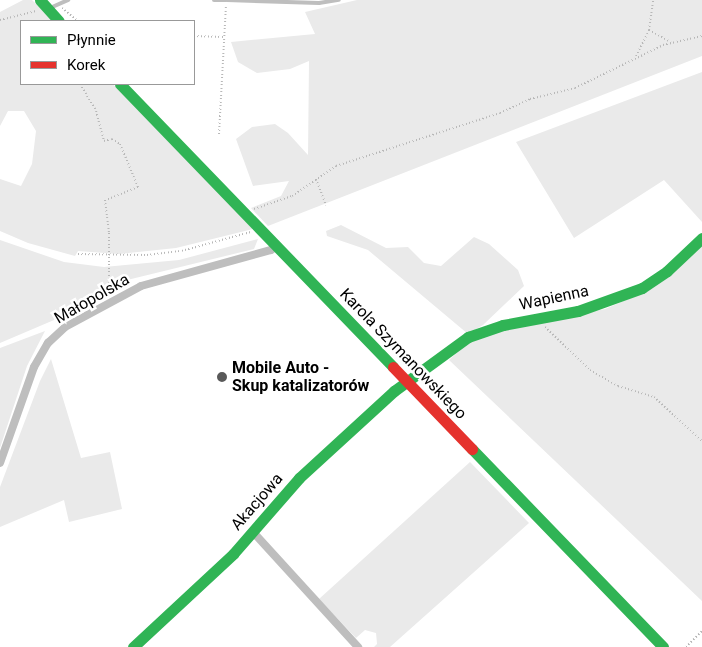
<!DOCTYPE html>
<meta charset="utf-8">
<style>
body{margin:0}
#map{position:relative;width:702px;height:647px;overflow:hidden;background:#fff;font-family:Roboto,sans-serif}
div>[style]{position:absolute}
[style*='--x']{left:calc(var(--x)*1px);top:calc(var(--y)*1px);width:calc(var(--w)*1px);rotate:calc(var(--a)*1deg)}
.green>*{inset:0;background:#eaeaea}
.path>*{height:2px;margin-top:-1px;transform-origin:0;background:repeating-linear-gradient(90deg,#b8b8b8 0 1px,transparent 0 3.5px)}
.lane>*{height:4px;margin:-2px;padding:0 2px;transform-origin:2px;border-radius:2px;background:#bebebe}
.street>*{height:8px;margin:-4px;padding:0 4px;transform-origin:4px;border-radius:4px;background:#bebebe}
.fast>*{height:11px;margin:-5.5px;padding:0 5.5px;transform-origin:5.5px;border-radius:5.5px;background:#30b455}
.jam>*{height:11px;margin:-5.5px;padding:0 5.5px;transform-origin:5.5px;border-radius:5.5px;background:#e5322d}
.dots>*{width:14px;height:14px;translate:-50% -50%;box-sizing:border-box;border:2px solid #fff;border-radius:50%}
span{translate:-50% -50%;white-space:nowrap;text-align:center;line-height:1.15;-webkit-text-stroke:5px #fff;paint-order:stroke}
.street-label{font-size:16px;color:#000}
.poi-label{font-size:16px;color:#000;font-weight:700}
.left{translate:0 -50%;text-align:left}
.legend{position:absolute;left:20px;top:20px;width:175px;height:65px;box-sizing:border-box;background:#fff;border:1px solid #999;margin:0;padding:6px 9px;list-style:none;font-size:15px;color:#000}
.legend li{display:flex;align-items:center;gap:10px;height:25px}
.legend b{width:25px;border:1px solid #999}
</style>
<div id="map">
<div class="green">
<div style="clip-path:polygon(23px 0,32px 0,53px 21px,21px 21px,21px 84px,113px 84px,253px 229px,176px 248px,119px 254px,78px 251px,75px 256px,28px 243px,0 231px,0 179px,21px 186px,32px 164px,36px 131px,24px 111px,8px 111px,0 126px,0 12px)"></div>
<div style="clip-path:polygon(357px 0,702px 0,702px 56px,268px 226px,251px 208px,281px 196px,289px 181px,253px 186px,236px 139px,252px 127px,275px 124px,288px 133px,308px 155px,309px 61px,290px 69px,257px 73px,238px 62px,231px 42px,315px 34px,305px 12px)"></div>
<div style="clip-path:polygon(702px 72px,702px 222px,664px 180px,574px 238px,516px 142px)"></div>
<div style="clip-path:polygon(341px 225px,386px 248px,408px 247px,424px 263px,441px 266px,474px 237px,489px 244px,518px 270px,524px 286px,483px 325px,468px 334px,368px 250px,327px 236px,326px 231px)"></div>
<div style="clip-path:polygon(258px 239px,254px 249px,119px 282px,94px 303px,0 343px,0 240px,64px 262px,104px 267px,179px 260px)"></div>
<div style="clip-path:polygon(702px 245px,702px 601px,449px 360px,471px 340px,498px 329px,605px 309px,645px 292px)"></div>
<div style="clip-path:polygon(45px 331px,27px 366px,0 448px,0 348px)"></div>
<div style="clip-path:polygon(51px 359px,81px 458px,110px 452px,122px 509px,69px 522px,64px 500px,0 527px,0 487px,40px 381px)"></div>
<div style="clip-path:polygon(470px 462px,529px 523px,390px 647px,374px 647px,377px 644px,376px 633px,365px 630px,356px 638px,319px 599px)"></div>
</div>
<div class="path">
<div style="--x:62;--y:8;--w:21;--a:39"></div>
<div style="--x:0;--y:20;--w:37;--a:-14"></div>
<div style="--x:649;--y:30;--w:25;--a:29"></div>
<div style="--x:194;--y:36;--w:29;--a:2"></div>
<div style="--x:636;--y:56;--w:29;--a:-63"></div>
<div style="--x:649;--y:30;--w:30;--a:-82"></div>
<div style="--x:80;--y:84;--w:31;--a:59"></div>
<div style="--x:96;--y:111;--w:31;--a:75"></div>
<div style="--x:104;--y:141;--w:8;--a:-14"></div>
<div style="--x:112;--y:139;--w:9;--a:32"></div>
<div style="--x:120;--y:144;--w:47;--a:67.3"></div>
<div style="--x:138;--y:187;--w:35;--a:158"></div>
<div style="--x:105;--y:200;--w:33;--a:83"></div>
<div style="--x:109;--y:233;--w:61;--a:90"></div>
<div style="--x:219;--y:134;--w:129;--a:-86.9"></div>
<div style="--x:316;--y:179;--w:28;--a:69"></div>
<div style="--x:254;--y:209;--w:40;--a:-18.9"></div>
<div style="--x:292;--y:196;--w:53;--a:-34.3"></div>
<div style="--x:336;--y:166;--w:172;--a:-17.9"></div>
<div style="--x:500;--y:113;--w:33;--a:-25"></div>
<div style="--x:530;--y:99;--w:46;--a:-13.7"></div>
<div style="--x:575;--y:88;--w:98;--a:-26"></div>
<div style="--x:663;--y:45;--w:40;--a:-13"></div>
<div style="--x:78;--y:254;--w:69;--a:0.8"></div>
<div style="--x:147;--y:255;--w:38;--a:-7"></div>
<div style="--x:185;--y:250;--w:68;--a:-15.3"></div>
<div style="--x:545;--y:327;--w:62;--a:43.7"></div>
<div style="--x:590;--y:370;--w:32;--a:30"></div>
<div style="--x:618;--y:386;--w:38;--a:17"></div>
<div style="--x:654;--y:397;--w:65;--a:42.5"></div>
<div style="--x:686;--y:647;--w:23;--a:-45"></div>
</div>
<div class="lane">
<div style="--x:214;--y:0;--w:12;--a:0"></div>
<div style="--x:227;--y:0;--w:92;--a:1.9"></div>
<div style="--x:319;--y:3;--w:20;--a:-9"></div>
<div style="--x:50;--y:8;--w:20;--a:-24"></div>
</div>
<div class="street">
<div style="--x:0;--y:463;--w:102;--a:-70.5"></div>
<div style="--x:34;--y:367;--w:28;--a:-60"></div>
<div style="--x:48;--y:343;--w:23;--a:-43"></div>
<div style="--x:65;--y:327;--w:86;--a:-28.3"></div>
<div style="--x:141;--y:286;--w:135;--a:-15.5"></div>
<div style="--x:271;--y:250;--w:7;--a:-45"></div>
<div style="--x:253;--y:532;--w:156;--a:47.6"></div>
</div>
<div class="fast">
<div style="--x:40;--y:0;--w:28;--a:48"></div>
<div style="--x:120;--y:84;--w:393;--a:46"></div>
<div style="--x:472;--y:449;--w:275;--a:46"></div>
<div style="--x:133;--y:647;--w:137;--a:-42.9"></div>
<div style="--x:233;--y:554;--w:101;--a:-49"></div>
<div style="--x:299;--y:478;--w:129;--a:-42.5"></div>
<div style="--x:394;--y:391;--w:92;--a:-36.1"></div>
<div style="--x:468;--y:337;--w:37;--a:-19"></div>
<div style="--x:503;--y:325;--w:76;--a:-10.6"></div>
<div style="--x:578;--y:311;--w:68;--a:-19.8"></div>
<div style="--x:642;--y:288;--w:30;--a:-34"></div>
<div style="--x:667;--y:271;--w:48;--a:-43.3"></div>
</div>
<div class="jam">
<div style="--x:393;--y:367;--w:114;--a:46.1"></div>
</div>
<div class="dots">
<div style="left:222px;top:377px;background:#595959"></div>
</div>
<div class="street-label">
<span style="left:554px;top:298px;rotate:-12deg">Wapienna</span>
<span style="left:92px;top:299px;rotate:-30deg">Małopolska</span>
<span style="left:403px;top:354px;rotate:46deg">Karola Szymanowskiego</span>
<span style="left:257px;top:502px;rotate:-49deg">Akacjowa</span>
</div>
<div class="poi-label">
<span class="left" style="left:232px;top:377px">Mobile Auto -<br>Skup katalizatorów</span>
</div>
<ul class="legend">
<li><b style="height:6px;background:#30b455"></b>Płynnie</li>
<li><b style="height:6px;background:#e5322d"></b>Korek</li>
</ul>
</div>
